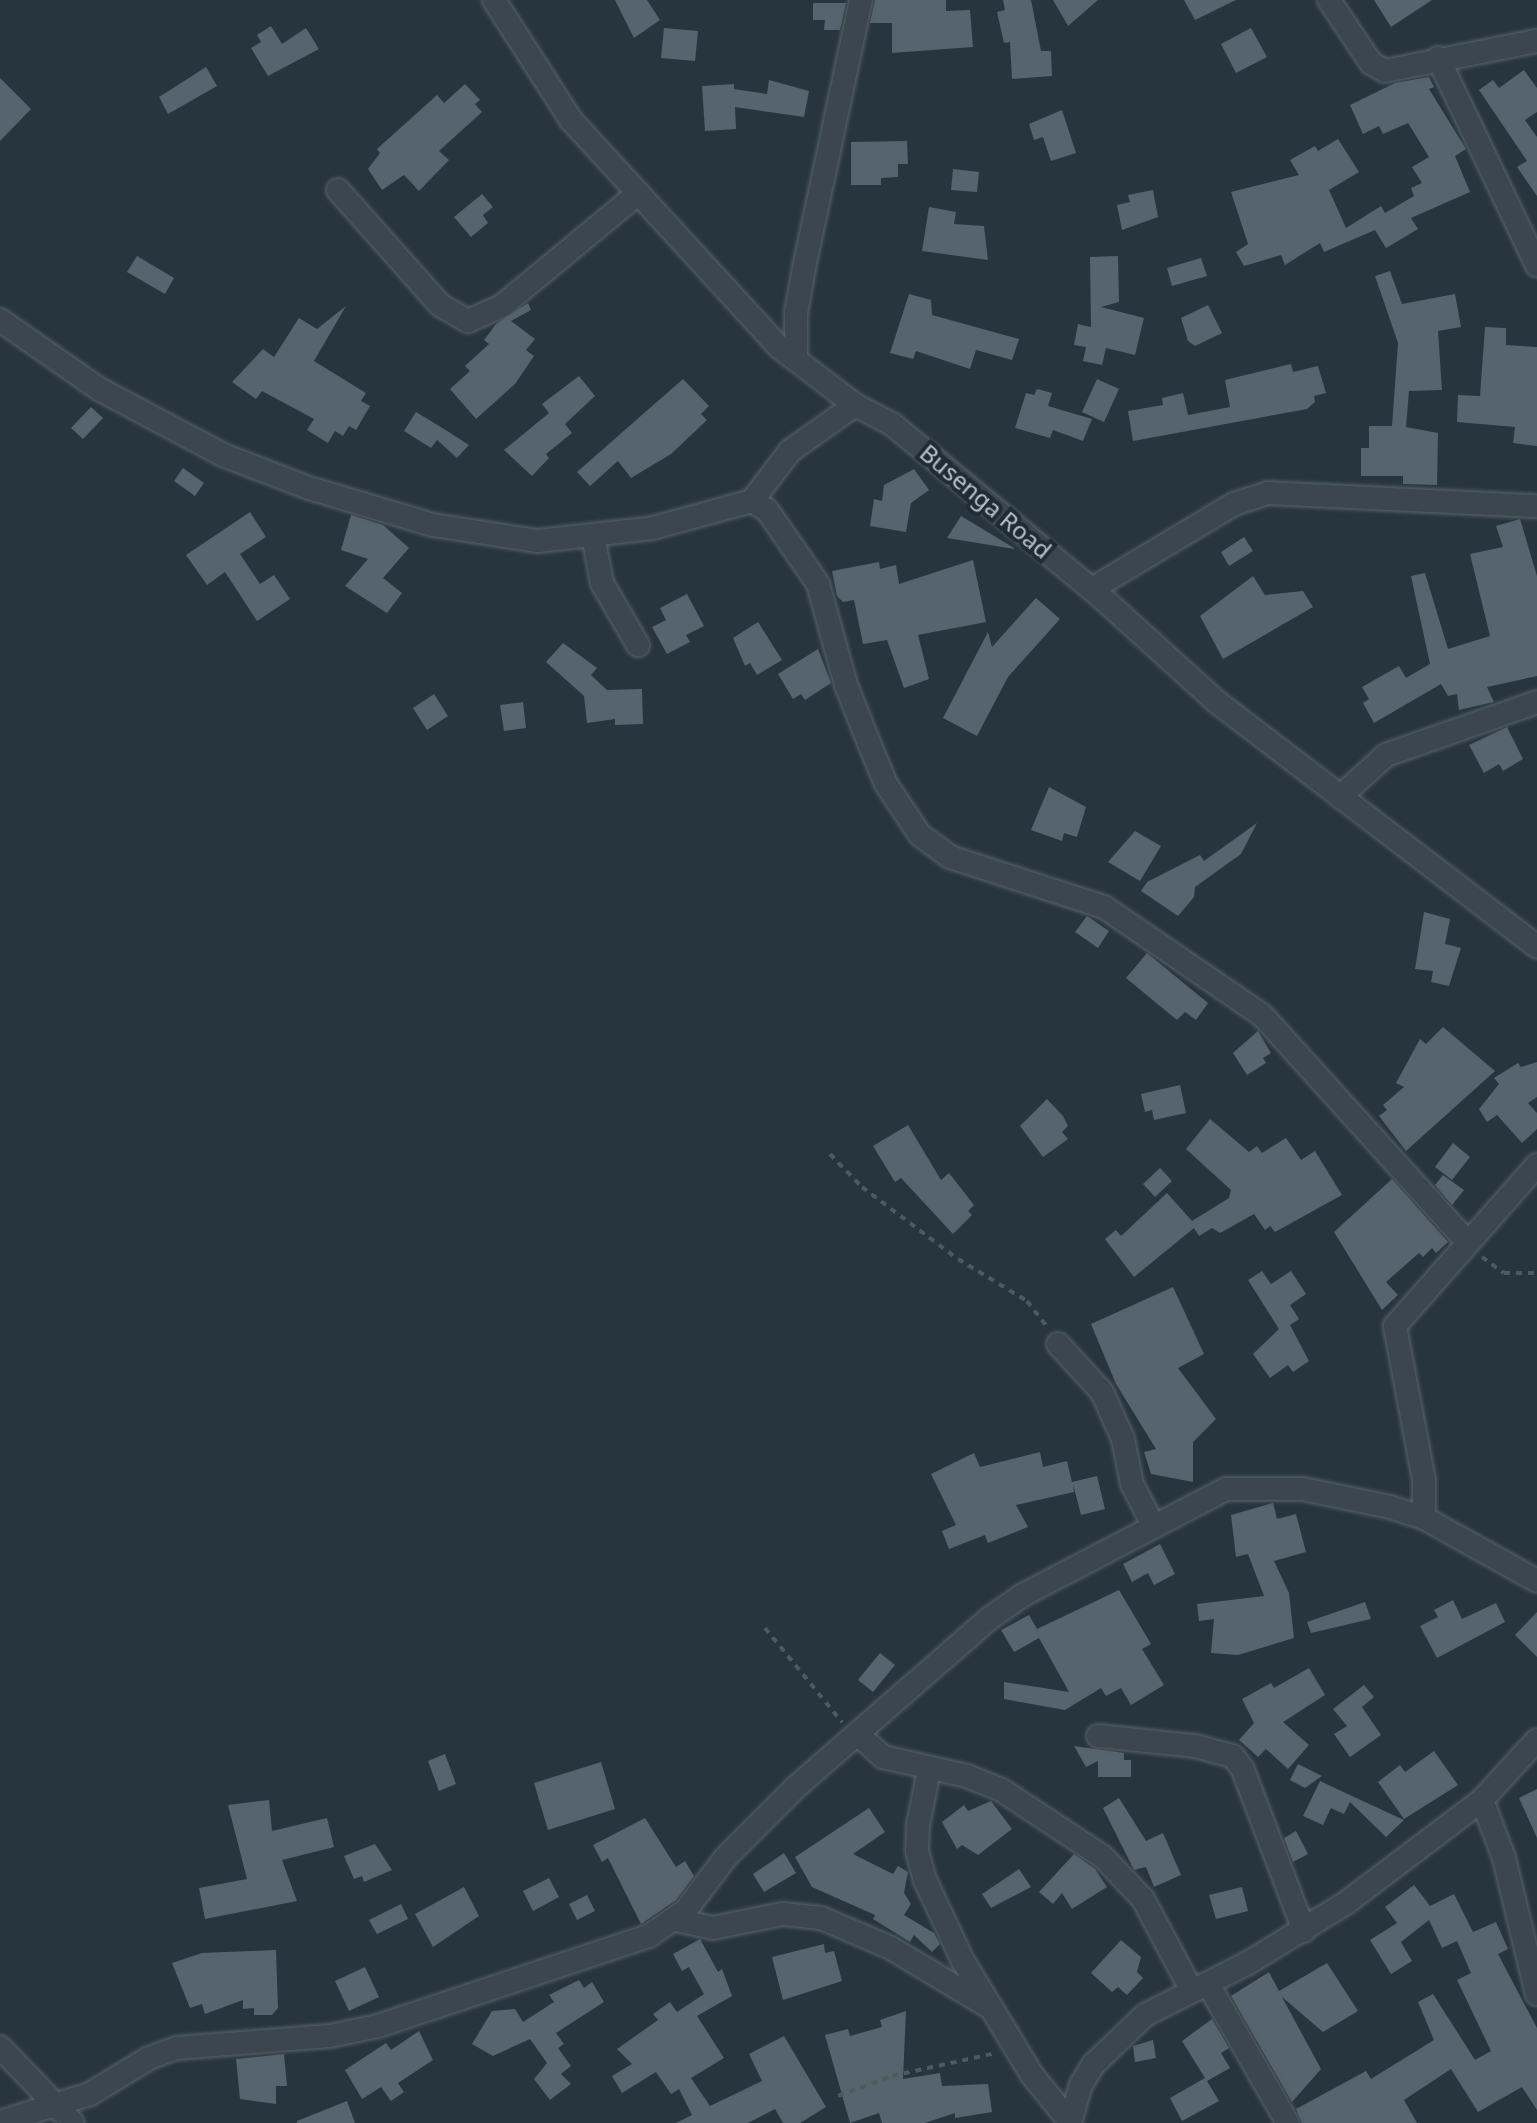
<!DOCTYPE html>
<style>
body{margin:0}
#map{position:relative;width:1537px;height:2123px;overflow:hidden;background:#27353e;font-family:"Noto Sans",sans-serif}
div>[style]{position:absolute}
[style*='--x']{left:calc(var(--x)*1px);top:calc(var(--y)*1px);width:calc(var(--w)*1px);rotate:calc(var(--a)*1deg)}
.building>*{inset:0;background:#55646e}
.path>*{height:4px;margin-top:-2px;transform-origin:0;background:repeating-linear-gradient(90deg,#495d5c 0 6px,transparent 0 12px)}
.roads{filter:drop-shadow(0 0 2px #59646c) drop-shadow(0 0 2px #59646c)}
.minor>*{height:22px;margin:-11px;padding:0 11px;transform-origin:11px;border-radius:11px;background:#3b464e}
span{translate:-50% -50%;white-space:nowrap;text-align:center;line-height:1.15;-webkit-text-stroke:8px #202b33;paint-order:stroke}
.street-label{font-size:24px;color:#b7c1c9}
</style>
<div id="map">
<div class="building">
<div style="clip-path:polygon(615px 0,647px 0,660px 20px,634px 38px)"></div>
<div style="clip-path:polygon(875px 0,946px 0,946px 11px,970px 10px,973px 47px,892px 53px,892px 23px,870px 23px)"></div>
<div style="clip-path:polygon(1003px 0,1031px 0,1041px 51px,1051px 51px,1052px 76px,1012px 79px,1010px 42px,1004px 43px,997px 12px,1005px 10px)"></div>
<div style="clip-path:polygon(1053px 0,1098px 0,1068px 26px)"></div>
<div style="clip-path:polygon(1184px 0,1236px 0,1195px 20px)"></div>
<div style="clip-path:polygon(1374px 0,1432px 0,1391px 27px)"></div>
<div style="clip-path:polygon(813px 3px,846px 3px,840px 30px,824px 30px,825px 20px,813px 20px)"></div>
<div style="clip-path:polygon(271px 26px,282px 44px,306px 28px,319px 49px,268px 76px,251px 48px,261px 42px,257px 35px)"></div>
<div style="clip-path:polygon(664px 28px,698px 31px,695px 61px,661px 58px)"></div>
<div style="clip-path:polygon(1251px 28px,1267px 57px,1236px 73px,1221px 44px)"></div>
<div style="clip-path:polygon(206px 67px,217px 86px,168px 114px,159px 97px)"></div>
<div style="clip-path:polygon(1524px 70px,1537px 88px,1537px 112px,1525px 120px,1537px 137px,1537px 196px,1517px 167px,1527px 161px,1479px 90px,1493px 80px,1499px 88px)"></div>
<div style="clip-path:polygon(1429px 77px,1434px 87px,1429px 89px,1466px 149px,1455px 156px,1470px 192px,1411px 218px,1418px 229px,1386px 248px,1375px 230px,1324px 252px,1320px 243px,1285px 265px,1281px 255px,1244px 266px,1236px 252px,1248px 244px,1231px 192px,1299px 175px,1290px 160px,1315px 146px,1318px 151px,1338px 139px,1359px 172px,1329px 190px,1346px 228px,1381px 206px,1385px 213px,1414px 196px,1411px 188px,1422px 183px,1412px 167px,1429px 157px,1408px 123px,1383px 134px,1379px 126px,1363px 134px,1350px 105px,1395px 83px)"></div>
<div style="clip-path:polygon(0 78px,31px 109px,0 141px)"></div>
<div style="clip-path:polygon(769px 80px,809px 91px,804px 117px,735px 107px,736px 129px,705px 131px,702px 86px,734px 84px,734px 89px,767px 94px)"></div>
<div style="clip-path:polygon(465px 84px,480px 100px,475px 104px,482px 112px,439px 151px,449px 160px,419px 191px,404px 175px,382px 190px,368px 169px,380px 153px,377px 149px,437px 95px,444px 103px)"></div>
<div style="clip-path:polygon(1062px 110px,1076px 153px,1051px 161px,1043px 137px,1034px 140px,1029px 124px)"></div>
<div style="clip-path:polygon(907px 141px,908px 164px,898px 164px,898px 177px,881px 178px,881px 185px,851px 185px,851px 142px)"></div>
<div style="clip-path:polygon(953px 169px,979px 172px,977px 192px,951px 190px)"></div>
<div style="clip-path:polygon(1153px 190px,1158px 217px,1122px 230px,1117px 205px,1130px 202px,1128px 195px)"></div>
<div style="clip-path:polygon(482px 194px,493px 207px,483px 215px,488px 223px,471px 237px,454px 217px)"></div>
<div style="clip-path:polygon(929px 207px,956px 212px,954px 224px,984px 226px,988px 260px,922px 251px)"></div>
<div style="clip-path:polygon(137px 256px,174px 278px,165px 294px,127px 272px)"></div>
<div style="clip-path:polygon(1118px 256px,1119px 302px,1101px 307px,1144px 318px,1135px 355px,1106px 348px,1102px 365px,1083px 361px,1086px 347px,1074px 345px,1078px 324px,1091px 327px,1090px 257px)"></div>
<div style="clip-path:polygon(1201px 258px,1207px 276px,1172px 286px,1167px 268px)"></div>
<div style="clip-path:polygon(1390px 271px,1402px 304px,1455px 294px,1461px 327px,1438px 331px,1442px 390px,1409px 391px,1406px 427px,1438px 433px,1437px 485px,1403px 484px,1403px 476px,1361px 476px,1361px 448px,1369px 448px,1369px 426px,1392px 426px,1398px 343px,1375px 276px)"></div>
<div style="clip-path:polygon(909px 294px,931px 300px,932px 315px,1019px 339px,1012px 360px,976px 350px,970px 369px,916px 351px,913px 359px,890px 353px)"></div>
<div style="clip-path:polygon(528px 303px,531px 310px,511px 321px,535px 339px,526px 350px,534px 356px,515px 384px,476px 419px,450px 389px,470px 371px,465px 366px,489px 344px,484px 340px,496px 324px)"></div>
<div style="clip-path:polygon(1208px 305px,1222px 333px,1195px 346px,1188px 341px,1181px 318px)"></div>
<div style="clip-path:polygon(346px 306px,314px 361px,366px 393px,361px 401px,370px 406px,356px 430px,349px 426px,343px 436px,335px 431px,328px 443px,307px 430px,314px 419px,262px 391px,256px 399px,232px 382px,263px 349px,274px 357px,299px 318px,317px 329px)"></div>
<div style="clip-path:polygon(1485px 327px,1506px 328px,1506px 345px,1537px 347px,1537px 446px,1513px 443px,1515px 427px,1457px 422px,1458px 395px,1480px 396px)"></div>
<div style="clip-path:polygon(1291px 364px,1293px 372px,1318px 366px,1326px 393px,1314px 396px,1315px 402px,1307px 409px,1133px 441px,1128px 411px,1163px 405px,1162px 398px,1183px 393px,1188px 415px,1230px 407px,1225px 380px)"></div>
<div style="clip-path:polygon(579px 376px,595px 396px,565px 424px,572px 433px,546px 454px,549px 458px,532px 476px,504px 450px,549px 413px,542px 404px)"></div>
<div style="clip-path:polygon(683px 379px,709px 406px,701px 414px,707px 420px,671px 454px,631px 478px,618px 461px,590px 486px,577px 472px)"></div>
<div style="clip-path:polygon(1097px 379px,1119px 389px,1104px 422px,1082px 412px)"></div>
<div style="clip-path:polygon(1037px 389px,1052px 393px,1048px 406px,1092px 419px,1083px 441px,1053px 430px,1050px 438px,1015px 428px,1026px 393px,1034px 395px)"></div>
<div style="clip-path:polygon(91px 407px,103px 418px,83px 439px,71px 428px)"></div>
<div style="clip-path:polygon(416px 412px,444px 429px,469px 445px,457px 458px,437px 440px,431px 448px,404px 431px)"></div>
<div style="clip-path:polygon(183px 468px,204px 483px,195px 496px,174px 481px)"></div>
<div style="clip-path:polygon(914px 469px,929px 490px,911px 503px,906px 532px,870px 526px,874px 499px,882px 501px,884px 485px)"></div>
<div style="clip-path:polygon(250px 512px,266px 537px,240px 554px,260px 584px,274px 575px,290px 599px,257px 621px,225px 572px,207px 585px,186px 555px)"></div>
<div style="clip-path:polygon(351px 515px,383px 525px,409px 548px,383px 578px,402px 593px,387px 613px,345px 586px,368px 559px,341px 550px)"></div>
<div style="clip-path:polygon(961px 516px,1014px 548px,1014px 549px,947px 538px)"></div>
<div style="clip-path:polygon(1520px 519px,1537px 576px,1537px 676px,1487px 687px,1494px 702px,1459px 710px,1457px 694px,1448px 696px,1441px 684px,1374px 723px,1363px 703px,1369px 699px,1362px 687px,1399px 666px,1406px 678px,1430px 664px,1411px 576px,1425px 573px,1448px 649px,1490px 636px,1470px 554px,1503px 547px,1496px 526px)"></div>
<div style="clip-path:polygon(1244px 537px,1253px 551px,1229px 566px,1221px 552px)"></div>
<div style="clip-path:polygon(973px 560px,986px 622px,918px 635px,929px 679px,904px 688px,887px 640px,863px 644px,854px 600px,843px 602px,837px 596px,832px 571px,879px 562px,880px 569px,896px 565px,899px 584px)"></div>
<div style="clip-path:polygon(1253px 576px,1265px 595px,1303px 591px,1313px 607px,1223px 659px,1200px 616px)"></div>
<div style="clip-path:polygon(687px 594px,704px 626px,686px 635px,690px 642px,667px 654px,652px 627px,666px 620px,660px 608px)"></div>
<div style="clip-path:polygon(1036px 598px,1060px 619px,1008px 677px,977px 736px,943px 718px,988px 632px,992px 647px)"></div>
<div style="clip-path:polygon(758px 622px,782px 660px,757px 675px,750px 663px,745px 666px,733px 638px)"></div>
<div style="clip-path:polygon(563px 643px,597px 668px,591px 675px,607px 690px,642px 689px,643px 724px,615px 725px,615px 719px,587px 723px,584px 696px,546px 662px)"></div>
<div style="clip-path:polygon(818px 649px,831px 683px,805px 700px,801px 694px,793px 699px,778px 674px)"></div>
<div style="clip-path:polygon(434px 694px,448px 716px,427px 730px,413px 708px)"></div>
<div style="clip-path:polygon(523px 702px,526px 728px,504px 731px,500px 705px)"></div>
<div style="clip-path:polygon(1507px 727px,1523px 759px,1503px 771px,1499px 764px,1484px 773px,1469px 745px)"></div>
<div style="clip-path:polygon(1049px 787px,1086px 807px,1077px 837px,1064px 833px,1062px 841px,1031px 830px)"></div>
<div style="clip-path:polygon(1257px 823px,1241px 854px,1195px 887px,1194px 897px,1178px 916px,1141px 891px,1147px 882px,1200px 855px,1204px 861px)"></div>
<div style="clip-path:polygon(1135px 831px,1161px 846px,1140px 881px,1108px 862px)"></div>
<div style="clip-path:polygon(1424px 912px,1450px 919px,1445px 944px,1461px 948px,1449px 986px,1431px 982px,1433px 971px,1415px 969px)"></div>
<div style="clip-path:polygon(1087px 916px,1109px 931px,1098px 948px,1075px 932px)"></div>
<div style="clip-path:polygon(1147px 953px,1208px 1003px,1196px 1020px,1185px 1012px,1177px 1020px,1126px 978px)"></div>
<div style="clip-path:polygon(1443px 1027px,1495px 1071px,1406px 1151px,1379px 1116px,1387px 1110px,1383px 1105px,1404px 1087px,1396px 1083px,1420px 1039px,1426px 1044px)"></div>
<div style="clip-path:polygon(1258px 1031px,1271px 1053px,1263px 1058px,1266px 1063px,1247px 1075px,1233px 1053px)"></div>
<div style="clip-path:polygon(1537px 1062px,1537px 1097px,1528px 1103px,1537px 1113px,1537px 1129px,1522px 1143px,1497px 1115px,1487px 1122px,1479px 1109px,1499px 1084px,1494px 1078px,1518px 1063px,1521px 1067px)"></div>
<div style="clip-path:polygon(1180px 1085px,1186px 1113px,1154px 1120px,1152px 1110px,1145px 1112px,1141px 1094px)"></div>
<div style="clip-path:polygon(1047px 1099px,1063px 1116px,1068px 1126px,1062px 1132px,1068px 1139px,1043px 1157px,1020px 1126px)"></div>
<div style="clip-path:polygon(1210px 1119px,1249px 1152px,1257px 1146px,1262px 1153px,1286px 1138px,1301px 1160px,1315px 1151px,1342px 1195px,1275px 1232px,1270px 1226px,1265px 1230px,1254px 1214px,1220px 1233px,1212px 1228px,1199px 1236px,1194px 1228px,1134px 1277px,1105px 1239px,1116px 1230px,1121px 1236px,1167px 1193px,1192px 1221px,1229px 1198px,1231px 1190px,1186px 1149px)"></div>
<div style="clip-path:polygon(908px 1125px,941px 1180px,949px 1173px,974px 1205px,968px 1211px,972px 1215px,953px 1234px,901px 1178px,895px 1182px,873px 1146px)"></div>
<div style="clip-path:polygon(1453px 1143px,1470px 1157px,1452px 1180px,1435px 1167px)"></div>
<div style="clip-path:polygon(1160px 1168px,1172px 1181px,1155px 1197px,1143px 1184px)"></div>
<div style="clip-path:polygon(1443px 1175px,1464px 1190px,1452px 1205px,1435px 1185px)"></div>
<div style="clip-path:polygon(1392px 1179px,1448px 1242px,1436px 1253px,1432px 1248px,1423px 1257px,1419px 1253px,1386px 1282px,1398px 1295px,1382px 1310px,1334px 1232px)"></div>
<div style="clip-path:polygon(1262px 1271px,1271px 1284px,1291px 1271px,1306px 1294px,1290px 1305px,1299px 1319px,1290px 1325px,1309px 1361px,1293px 1372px,1288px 1365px,1270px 1378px,1253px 1354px,1279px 1329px,1248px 1280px)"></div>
<div style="clip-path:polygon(1173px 1287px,1204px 1354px,1178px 1368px,1216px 1419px,1193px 1442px,1193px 1482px,1151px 1474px,1144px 1452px,1156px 1449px,1116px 1384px,1091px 1324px)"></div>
<div style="clip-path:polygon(1040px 1452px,1043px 1467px,1067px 1461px,1072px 1482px,1097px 1476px,1105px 1509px,1081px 1515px,1073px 1484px,1074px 1492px,1016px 1505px,1028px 1527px,988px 1543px,985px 1535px,949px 1549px,942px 1531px,956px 1525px,931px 1474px,974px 1453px,980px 1467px)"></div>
<div style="clip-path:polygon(1273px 1503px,1277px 1519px,1296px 1514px,1306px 1552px,1274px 1561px,1289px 1593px,1294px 1638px,1238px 1655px,1211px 1653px,1214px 1619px,1199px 1621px,1197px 1604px,1264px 1596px,1248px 1554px,1236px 1557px,1231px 1515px)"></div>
<div style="clip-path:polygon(1160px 1544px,1175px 1574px,1154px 1585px,1148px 1573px,1132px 1582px,1123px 1564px)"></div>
<div style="clip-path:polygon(1119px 1590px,1151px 1644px,1142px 1649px,1164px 1685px,1131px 1705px,1121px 1688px,1106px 1696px,1101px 1688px,1065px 1710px,1004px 1699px,1004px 1682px,1069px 1692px,1039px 1638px,1014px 1652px,1001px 1630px,1029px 1615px,1037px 1629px)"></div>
<div style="clip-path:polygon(1453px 1600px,1462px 1619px,1496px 1603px,1505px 1622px,1437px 1658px,1420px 1626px,1438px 1617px,1434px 1610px)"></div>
<div style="clip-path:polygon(1365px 1602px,1371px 1619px,1311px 1633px,1307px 1622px)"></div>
<div style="clip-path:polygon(1537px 1612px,1537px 1657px,1515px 1635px)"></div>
<div style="clip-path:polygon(880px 1653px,895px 1665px,873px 1692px,858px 1680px)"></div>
<div style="clip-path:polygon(1309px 1668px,1325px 1695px,1283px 1722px,1309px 1745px,1288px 1769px,1266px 1749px,1258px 1757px,1239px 1740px,1254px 1723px,1242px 1699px,1271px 1683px,1274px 1688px)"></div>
<div style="clip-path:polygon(1364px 1685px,1374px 1697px,1362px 1707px,1381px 1735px,1350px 1757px,1334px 1734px,1347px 1726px,1333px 1709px)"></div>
<div style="clip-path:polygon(1074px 1746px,1124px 1753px,1124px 1760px,1131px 1760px,1131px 1777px,1098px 1777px,1098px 1761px,1086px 1767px)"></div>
<div style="clip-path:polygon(1434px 1751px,1458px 1785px,1404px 1819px,1378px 1782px,1400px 1765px,1405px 1772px)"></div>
<div style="clip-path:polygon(445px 1754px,456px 1784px,439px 1791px,428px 1761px)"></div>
<div style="clip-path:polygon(601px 1762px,615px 1809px,548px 1830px,534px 1783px)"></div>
<div style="clip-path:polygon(1298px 1764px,1322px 1776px,1305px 1788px,1290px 1780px)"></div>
<div style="clip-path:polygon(1320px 1781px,1352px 1796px,1404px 1820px,1386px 1837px,1350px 1802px,1344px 1814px,1331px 1808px,1323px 1825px,1303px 1816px)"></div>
<div style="clip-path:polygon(1537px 1789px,1537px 1838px,1519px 1798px)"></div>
<div style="clip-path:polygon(1119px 1798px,1146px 1841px,1163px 1833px,1181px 1875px,1154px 1887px,1146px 1867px,1134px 1870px,1103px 1808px)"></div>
<div style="clip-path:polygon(269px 1800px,272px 1831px,327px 1818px,334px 1847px,282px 1860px,297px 1901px,205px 1919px,199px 1888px,247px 1879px,228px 1805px)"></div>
<div style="clip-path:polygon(991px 1801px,1012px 1829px,978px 1855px,962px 1845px,957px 1849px,942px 1822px,964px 1805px,968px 1811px)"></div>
<div style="clip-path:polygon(869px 1808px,885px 1832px,853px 1854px,893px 1874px,898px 1866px,908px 1872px,904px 1893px,911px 1904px,904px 1915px,934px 1933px,940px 1944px,932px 1952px,914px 1935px,910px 1942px,873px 1919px,875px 1915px,812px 1887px,795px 1857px)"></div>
<div style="clip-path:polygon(645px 1818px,676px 1867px,685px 1861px,694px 1876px,676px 1900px,641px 1924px,608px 1858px,602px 1862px,593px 1845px)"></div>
<div style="clip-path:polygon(1296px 1831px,1308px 1854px,1293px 1862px,1284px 1838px)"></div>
<div style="clip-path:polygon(375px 1844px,392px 1870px,364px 1882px,362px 1876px,354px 1879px,344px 1856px)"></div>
<div style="clip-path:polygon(784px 1853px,796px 1873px,764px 1892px,753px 1874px)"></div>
<div style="clip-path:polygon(1074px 1854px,1095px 1869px,1107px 1887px,1072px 1909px,1062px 1893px,1053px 1904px,1039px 1892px)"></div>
<div style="clip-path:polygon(1019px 1869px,1031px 1887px,991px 1908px,982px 1894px)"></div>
<div style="clip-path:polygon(549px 1878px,559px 1897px,533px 1911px,523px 1891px)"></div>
<div style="clip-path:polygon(1414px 1885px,1430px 1906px,1454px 1894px,1473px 1932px,1496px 1922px,1508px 1949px,1498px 1954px,1537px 2028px,1537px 2110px,1522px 2087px,1478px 2112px,1451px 2069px,1404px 2100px,1417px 2123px,1302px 2123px,1296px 2109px,1366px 2071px,1371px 2079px,1434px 2040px,1418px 2002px,1433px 1994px,1475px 2060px,1491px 2051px,1457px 1980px,1471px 1973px,1457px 1941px,1442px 1948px,1429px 1920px,1401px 1942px,1412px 1961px,1391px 1974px,1370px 1940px,1397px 1923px,1385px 1907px)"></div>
<div style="clip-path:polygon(464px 1887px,479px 1916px,433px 1947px,415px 1914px)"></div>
<div style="clip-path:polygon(1242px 1887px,1248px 1911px,1216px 1919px,1209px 1895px)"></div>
<div style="clip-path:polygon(587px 1895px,595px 1911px,577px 1920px,569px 1904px)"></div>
<div style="clip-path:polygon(401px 1904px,408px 1919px,377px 1934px,369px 1920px)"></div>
<div style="clip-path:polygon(700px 1939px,718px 1972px,722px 1969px,732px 1996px,697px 2016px,724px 2058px,691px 2078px,710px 2106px,762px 2081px,749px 2054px,784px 2036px,826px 2107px,800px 2123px,783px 2123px,775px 2109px,748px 2123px,676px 2123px,692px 2115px,679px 2089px,671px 2094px,656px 2072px,622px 2093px,612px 2076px,632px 2064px,617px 2049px,658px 2020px,653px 2014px,670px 2002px,677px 2012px,704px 1994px,689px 1967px,682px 1971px,673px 1954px)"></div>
<div style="clip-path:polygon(1121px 1940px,1141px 1957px,1137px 1972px,1143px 1978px,1127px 1995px,1118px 1987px,1112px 1992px,1091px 1973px)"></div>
<div style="clip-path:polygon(824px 1944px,825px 1953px,834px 1951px,842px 1981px,783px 2000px,772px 1957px)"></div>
<div style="clip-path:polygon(276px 1950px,278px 2008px,272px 2015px,254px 2015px,254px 2008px,243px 2009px,243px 2000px,205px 2014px,202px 2004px,190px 2008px,172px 1963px,202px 1953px)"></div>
<div style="clip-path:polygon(1327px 1963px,1358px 2011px,1323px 2032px,1282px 1997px,1321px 2069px,1292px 2102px,1231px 1996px,1269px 1972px,1279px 1991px)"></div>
<div style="clip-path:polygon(365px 1967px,379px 1997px,349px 2011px,335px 1981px)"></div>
<div style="clip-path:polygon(579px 1980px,584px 1988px,592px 1982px,604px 2002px,556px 2033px,564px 2044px,558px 2048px,571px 2066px,561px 2074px,571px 2084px,550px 2100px,534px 2079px,547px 2063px,530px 2039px,493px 2056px,472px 2044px,492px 2011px,515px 2009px,523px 2022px,554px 2002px,549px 1995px)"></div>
<div style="clip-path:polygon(906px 2011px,903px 2079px,940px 2073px,942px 2086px,988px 2084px,992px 2112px,955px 2118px,955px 2113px,925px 2123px,882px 2123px,879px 2113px,850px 2123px,825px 2035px,848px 2029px,850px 2036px,882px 2027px,880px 2020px)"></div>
<div style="clip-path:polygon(1212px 2019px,1229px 2048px,1221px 2053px,1230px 2068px,1207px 2081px,1219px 2101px,1182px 2121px,1170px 2098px,1205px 2078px,1182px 2041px)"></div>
<div style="clip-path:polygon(419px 2031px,433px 2060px,398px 2083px,404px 2092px,391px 2101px,381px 2087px,362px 2099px,345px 2070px,386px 2043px,391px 2050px)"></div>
<div style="clip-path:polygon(1153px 2040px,1156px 2058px,1135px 2062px,1133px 2046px)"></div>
<div style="clip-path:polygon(284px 2054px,287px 2086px,276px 2086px,276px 2104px,240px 2099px,236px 2059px)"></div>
<div style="clip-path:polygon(347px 2101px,355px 2123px,297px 2123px,297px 2121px)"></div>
</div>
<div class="path">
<div style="--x:830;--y:1154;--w:46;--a:45.9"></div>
<div style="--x:862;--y:1187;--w:120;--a:36.9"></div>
<div style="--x:958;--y:1259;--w:81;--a:31.3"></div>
<div style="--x:1027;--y:1301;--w:34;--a:52"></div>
<div style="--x:1482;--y:1257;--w:27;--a:36"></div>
<div style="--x:1504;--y:1273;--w:33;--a:0"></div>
<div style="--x:765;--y:1628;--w:122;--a:50.7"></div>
<div style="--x:838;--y:2096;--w:58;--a:-20.3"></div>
<div style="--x:892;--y:2076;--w:107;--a:-12.5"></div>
</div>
<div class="roads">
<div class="minor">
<div style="--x:494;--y:0;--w:143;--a:57.3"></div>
<div style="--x:571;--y:120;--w:308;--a:47.5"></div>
<div style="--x:779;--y:347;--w:96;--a:37.3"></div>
<div style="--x:855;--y:405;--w:42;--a:27.2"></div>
<div style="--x:892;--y:424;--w:270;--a:39.6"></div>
<div style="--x:1100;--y:596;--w:158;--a:42.2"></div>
<div style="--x:1217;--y:702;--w:403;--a:37.4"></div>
<div style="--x:1329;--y:0;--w:76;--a:56.3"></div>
<div style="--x:1371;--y:63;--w:16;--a:30"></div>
<div style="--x:1385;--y:71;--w:155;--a:-11.2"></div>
<div style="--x:1438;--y:58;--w:230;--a:64.5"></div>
<div style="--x:338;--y:190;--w:154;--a:48.4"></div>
<div style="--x:440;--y:305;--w:32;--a:30"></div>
<div style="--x:468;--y:321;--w:37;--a:-24"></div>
<div style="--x:502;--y:306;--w:174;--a:-39.6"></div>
<div style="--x:0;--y:320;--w:121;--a:34.9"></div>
<div style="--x:99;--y:389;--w:140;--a:28"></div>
<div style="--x:223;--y:455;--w:92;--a:21"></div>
<div style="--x:309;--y:488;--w:129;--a:16.6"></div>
<div style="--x:433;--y:525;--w:106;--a:8.7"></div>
<div style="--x:538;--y:541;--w:116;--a:-6.4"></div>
<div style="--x:653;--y:528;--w:103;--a:-15.3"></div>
<div style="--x:752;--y:501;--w:17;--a:31"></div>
<div style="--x:767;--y:510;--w:90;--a:55.4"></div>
<div style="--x:818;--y:584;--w:105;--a:74.5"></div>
<div style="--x:846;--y:685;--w:62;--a:68.4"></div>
<div style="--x:869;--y:743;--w:44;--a:67.5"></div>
<div style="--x:886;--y:784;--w:61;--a:56.3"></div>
<div style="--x:920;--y:835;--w:37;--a:36"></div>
<div style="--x:950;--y:857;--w:162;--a:18"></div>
<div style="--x:1104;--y:907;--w:191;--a:34.4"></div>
<div style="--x:1262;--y:1015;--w:306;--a:47.9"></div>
<div style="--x:796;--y:360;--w:47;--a:-90"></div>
<div style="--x:796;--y:313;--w:51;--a:-79.8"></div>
<div style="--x:805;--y:263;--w:269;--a:-78"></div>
<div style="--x:752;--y:501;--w:63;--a:-52.8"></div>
<div style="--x:790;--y:451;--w:80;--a:-35.3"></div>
<div style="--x:593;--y:536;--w:48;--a:79.2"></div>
<div style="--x:602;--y:583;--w:72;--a:59.9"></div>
<div style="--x:1092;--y:589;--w:165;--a:-30.9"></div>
<div style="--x:1234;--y:504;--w:36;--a:-18"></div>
<div style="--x:1268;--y:493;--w:269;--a:2.8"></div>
<div style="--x:1340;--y:797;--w:62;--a:-42.4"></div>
<div style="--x:1386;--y:755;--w:160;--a:-19.3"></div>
<div style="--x:1058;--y:1344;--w:65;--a:47.5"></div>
<div style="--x:1102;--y:1392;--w:51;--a:65.9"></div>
<div style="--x:1123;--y:1439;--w:46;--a:78.7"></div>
<div style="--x:1132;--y:1484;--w:48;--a:62.9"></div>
<div style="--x:1424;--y:1518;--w:38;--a:-90"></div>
<div style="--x:1424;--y:1480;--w:157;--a:-100.7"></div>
<div style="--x:1395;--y:1326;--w:215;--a:-48.6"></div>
<div style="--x:857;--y:1734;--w:35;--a:41"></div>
<div style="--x:883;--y:1757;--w:86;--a:12.7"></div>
<div style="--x:967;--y:1776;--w:35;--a:22"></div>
<div style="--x:1000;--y:1789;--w:123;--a:33.4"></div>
<div style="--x:1103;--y:1857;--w:58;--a:46.4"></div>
<div style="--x:1143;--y:1899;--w:104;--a:62"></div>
<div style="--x:1098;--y:1736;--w:98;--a:5.9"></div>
<div style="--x:1195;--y:1746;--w:39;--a:15"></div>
<div style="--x:1233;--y:1756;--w:17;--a:54"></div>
<div style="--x:1243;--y:1770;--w:172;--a:69.2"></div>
<div style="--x:929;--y:1770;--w:56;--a:101.3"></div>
<div style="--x:918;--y:1825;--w:26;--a:92"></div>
<div style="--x:917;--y:1851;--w:30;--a:75"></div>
<div style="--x:925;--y:1880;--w:89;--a:64.9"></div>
<div style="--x:963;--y:1961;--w:133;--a:58.8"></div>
<div style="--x:1032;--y:2075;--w:60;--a:51"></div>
<div style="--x:1482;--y:1800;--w:62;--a:69.2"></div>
<div style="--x:1504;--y:1858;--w:140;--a:76.4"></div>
<div style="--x:676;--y:1920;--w:38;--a:12"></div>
<div style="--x:713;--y:1928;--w:71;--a:-11.3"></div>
<div style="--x:783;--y:1914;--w:38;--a:6"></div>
<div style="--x:821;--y:1918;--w:76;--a:23.2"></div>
<div style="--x:891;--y:1948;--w:114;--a:31"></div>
<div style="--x:1208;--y:1984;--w:160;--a:60.1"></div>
<div style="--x:0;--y:2047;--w:105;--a:46.2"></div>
<div style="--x:0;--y:2122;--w:94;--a:-17.3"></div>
<div style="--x:90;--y:2094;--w:69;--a:-31.4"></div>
<div style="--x:149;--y:2058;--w:30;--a:-20"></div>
<div style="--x:177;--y:2048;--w:153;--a:-4.5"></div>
<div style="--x:330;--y:2036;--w:49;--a:-11.8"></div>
<div style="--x:378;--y:2026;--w:286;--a:-18.4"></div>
<div style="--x:649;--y:1936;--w:45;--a:-35.1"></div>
<div style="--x:686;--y:1910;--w:66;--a:-53"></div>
<div style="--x:726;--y:1857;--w:98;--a:-45"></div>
<div style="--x:795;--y:1788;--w:259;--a:-41.1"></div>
<div style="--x:990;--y:1618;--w:40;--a:-34.9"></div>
<div style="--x:1023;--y:1595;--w:229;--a:-27.6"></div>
<div style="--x:1226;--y:1489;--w:77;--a:0"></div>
<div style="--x:1303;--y:1489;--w:89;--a:11.7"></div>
<div style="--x:1390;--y:1507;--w:36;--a:18"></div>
<div style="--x:1424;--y:1518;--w:129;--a:29.1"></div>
<div style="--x:1070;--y:2123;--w:40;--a:-74"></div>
<div style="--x:1081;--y:2085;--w:23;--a:-59"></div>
<div style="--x:1093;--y:2065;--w:72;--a:-43.9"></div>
<div style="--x:1145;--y:2015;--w:115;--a:-26.8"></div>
<div style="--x:1248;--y:1963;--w:115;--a:-31.5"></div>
<div style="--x:1346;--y:1903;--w:171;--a:-37.1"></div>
<div style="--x:1482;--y:1800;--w:81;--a:-47.5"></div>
</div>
</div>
<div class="street-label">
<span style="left:986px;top:501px;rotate:40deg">Busenga Road</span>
</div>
</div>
